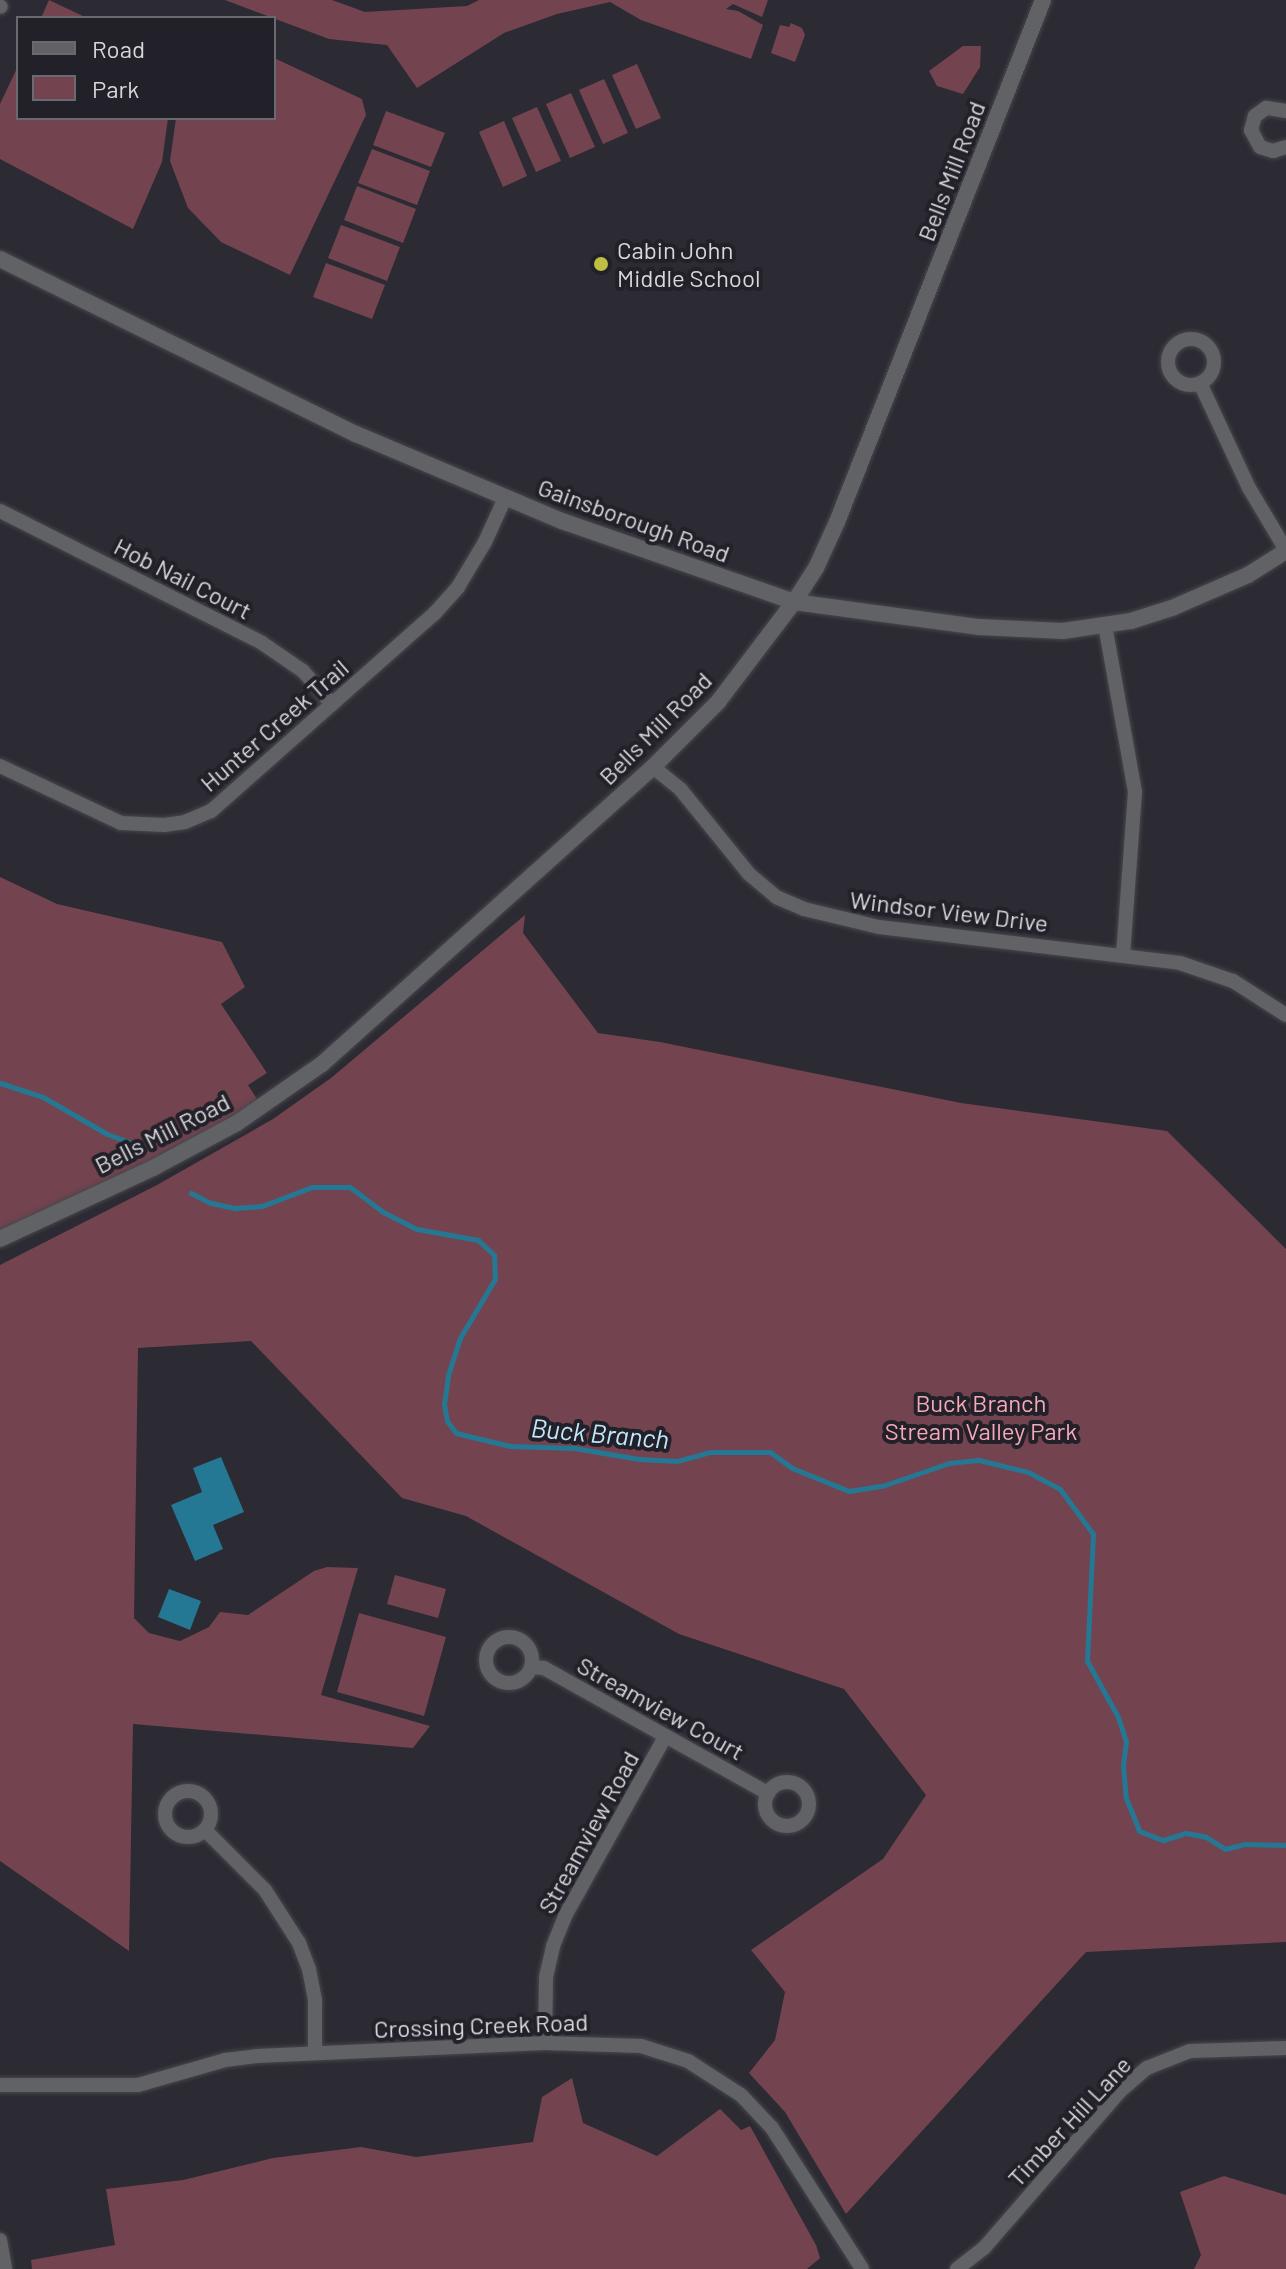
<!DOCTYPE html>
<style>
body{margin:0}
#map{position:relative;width:1286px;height:2269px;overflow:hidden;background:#2c2a32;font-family:Barlow,sans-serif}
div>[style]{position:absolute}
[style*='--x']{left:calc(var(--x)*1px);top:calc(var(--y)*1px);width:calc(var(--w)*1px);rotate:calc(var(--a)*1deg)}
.green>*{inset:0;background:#73444f}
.water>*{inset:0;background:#257893}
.stream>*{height:5px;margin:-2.5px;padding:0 2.5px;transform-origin:2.5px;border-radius:2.5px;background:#257893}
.roads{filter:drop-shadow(0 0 2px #48464d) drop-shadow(0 0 2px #48464d)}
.minor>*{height:14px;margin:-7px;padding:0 7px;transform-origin:7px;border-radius:7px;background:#606266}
.minor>.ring{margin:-7px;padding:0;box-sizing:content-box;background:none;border:14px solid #606266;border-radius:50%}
.tertiary>*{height:16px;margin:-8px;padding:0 8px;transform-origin:8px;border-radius:8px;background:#606266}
.dots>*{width:22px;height:22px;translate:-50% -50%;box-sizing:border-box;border:4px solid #222028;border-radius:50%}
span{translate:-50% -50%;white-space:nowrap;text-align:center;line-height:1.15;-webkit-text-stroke:8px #222028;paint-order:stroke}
.street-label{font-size:24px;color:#d8d7dc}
.poi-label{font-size:24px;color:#d8d7dc}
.left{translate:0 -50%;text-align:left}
.park-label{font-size:24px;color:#f7a9ba}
.water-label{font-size:26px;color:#c1e9fa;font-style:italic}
.legend{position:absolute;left:16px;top:16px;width:260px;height:104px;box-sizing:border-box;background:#222028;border:2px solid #6b6970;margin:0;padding:10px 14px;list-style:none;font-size:24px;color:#d8d7dc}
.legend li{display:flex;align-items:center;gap:16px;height:40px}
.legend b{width:40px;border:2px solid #6b6970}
</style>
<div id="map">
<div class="green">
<div style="clip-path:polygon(49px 0,87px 18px,41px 18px)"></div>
<div style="clip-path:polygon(225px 0,332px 0,365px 12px,467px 6px,479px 0,768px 0,762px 17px,733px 4px,726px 9px,738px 11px,763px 25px,751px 59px,641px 20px,610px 2px,557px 14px,504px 33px,417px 88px,387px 45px,329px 39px)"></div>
<div style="clip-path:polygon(791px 23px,802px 28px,805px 35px,795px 62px,771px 53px,780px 25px,789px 27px)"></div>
<div style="clip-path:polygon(963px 46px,981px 46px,980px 67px,963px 94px,937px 86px,929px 71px)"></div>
<div style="clip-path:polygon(274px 58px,362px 99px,366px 115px,290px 275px,221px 242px,188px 208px,170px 161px,176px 118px,274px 118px)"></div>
<div style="clip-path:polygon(637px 64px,661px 118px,636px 129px,612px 75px)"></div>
<div style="clip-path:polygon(18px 66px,18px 118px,168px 118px,162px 162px,133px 229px,0 159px,0 104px)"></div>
<div style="clip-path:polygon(604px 79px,628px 133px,603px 144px,579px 90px)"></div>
<div style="clip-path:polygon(571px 93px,595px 147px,570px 158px,546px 104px)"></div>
<div style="clip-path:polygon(537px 107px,561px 161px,536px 172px,512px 118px)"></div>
<div style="clip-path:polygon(386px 111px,445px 133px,431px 167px,373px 145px)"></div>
<div style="clip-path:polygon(504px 121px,527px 176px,503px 187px,479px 132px)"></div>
<div style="clip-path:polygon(372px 149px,430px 171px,417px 205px,358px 183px)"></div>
<div style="clip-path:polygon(357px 186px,416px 209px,403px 243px,344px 220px)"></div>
<div style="clip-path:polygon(341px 225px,400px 247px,387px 281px,328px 258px)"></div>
<div style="clip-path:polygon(326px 263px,385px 285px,372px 319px,313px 297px)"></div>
<div style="clip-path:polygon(0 877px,57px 904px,222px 942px,245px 987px,221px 1004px,267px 1073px,248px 1085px,262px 1107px,0 1238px)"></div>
<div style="clip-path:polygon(525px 915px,523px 933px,598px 1033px,660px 1042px,961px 1103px,1167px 1131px,1286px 1249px,1286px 1942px,1086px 1952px,846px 2214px,785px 2112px,749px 2073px,775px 2040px,785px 1992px,751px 1950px,883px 1859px,926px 1795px,844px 1689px,679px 1634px,466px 1516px,402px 1498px,251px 1341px,138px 1348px,134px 1618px,149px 1633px,180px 1641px,209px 1627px,220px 1612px,248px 1615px,314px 1571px,327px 1567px,358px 1568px,321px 1695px,430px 1726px,413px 1748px,133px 1724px,129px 1951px,0 1861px,0 1265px,157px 1185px,273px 1119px,331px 1078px)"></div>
<div style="clip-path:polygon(395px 1575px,446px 1589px,438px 1618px,387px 1604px)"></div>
<div style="clip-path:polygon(359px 1613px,446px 1637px,424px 1716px,337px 1692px)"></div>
<div style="clip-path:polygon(572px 2078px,583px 2123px,657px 2156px,720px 2109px,741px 2130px,750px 2126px,816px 2245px,820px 2258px,807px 2269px,32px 2269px,31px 2260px,115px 2245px,106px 2189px,183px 2180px,273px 2158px,361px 2147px,416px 2157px,533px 2142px,542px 2097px)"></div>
<div style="clip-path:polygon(1224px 2176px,1286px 2195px,1286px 2269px,1194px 2269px,1201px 2255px,1180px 2192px)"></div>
</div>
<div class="water">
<div style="clip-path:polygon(221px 1457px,244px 1512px,213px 1525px,223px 1549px,195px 1561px,171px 1505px,202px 1492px,193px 1468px)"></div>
<div style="clip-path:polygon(169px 1589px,201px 1601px,190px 1630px,158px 1617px)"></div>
</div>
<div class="stream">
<div style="--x:0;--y:1083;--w:45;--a:18"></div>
<div style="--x:43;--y:1097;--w:74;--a:30"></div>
<div style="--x:107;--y:1134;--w:37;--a:20"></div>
<div style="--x:191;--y:1193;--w:22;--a:27"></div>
<div style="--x:211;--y:1203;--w:25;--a:12"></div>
<div style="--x:235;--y:1208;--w:27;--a:-4"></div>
<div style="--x:262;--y:1206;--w:53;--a:-20.8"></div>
<div style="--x:312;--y:1187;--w:38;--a:0"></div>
<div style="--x:350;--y:1187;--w:41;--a:37.1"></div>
<div style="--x:383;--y:1212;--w:38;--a:27"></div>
<div style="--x:417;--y:1229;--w:62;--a:10.2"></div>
<div style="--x:478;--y:1240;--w:22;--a:43"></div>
<div style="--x:494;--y:1255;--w:24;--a:88"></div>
<div style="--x:495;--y:1279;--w:69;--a:120.7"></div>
<div style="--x:460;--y:1338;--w:40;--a:108"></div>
<div style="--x:448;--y:1376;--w:28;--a:98"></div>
<div style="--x:444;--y:1404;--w:17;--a:80"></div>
<div style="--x:447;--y:1421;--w:15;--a:53"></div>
<div style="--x:456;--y:1433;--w:56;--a:13.5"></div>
<div style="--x:510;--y:1446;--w:64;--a:1.8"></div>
<div style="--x:574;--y:1448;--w:66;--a:9.6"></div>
<div style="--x:639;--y:1459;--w:38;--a:3"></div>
<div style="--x:677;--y:1461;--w:35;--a:-15"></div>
<div style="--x:711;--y:1452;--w:59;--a:0"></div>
<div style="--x:770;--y:1452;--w:27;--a:36"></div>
<div style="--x:792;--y:1468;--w:61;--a:22"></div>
<div style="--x:849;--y:1491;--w:33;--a:-9"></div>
<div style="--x:882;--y:1486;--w:71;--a:-18.9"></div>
<div style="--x:949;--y:1463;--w:30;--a:-6"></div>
<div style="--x:979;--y:1460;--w:50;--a:13.8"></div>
<div style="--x:1028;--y:1472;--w:36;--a:28"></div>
<div style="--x:1060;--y:1489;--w:56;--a:53.7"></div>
<div style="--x:1093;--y:1534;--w:127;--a:92.7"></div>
<div style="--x:1087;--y:1661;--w:64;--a:61"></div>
<div style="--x:1118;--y:1717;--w:25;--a:72"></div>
<div style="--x:1126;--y:1741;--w:25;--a:97"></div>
<div style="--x:1123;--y:1766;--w:32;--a:85"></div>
<div style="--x:1126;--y:1798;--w:35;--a:68"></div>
<div style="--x:1139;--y:1831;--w:26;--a:21"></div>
<div style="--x:1163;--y:1840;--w:24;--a:-17"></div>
<div style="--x:1186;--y:1833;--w:20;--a:11"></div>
<div style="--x:1206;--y:1837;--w:22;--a:32"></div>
<div style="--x:1225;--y:1849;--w:21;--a:-14"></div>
<div style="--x:1245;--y:1844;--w:41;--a:1.4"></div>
</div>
<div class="roads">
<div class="minor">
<div style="--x:0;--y:6;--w:1;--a:45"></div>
<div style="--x:1286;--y:111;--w:20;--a:-171"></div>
<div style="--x:1266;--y:108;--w:14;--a:144"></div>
<div style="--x:1255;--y:116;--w:15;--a:106"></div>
<div style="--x:1251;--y:130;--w:19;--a:62"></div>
<div style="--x:1260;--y:147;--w:14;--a:17"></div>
<div style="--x:1273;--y:151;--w:14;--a:-17"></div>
<div class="ring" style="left:1168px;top:339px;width:32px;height:32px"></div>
<div style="--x:1200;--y:383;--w:116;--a:65"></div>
<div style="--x:1249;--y:488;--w:72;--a:59.2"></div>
<div style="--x:0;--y:511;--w:293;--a:26.7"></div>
<div style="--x:262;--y:643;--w:50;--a:34.3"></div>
<div style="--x:303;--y:671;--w:44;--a:48.7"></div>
<div style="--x:1105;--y:625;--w:170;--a:79.8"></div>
<div style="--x:1135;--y:792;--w:163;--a:94.2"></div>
<div style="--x:0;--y:766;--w:134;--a:25.2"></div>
<div style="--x:121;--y:823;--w:43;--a:2.7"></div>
<div style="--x:164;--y:825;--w:21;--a:-8"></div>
<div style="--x:185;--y:822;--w:28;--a:-23"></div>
<div style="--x:211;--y:811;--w:298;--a:-41.5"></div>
<div style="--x:434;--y:614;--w:36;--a:-48"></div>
<div style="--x:458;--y:587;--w:52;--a:-59"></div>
<div style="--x:485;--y:542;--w:48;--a:-65.6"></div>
<div style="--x:653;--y:767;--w:36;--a:39"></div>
<div style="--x:681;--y:790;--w:108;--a:51"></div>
<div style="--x:749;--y:874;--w:35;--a:40"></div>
<div style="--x:776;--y:897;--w:30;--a:23"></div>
<div style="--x:804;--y:909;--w:77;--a:13.5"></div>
<div style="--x:879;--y:927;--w:303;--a:6.8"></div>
<div style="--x:1180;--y:963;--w:56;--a:18.8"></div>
<div style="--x:1233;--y:981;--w:63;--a:32.7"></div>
<div class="ring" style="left:486px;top:1637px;width:32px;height:32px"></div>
<div style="--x:531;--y:1667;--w:13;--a:4"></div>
<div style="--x:544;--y:1668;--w:257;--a:29.2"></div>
<div class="ring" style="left:765px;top:1782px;width:30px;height:30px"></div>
<div class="ring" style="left:165px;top:1791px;width:32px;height:32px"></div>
<div style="--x:205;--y:1830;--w:85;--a:45"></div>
<div style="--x:265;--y:1890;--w:63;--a:57.3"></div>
<div style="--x:299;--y:1943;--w:28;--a:69"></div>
<div style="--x:309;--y:1969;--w:33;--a:79"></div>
<div style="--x:315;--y:2001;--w:52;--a:90"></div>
<div style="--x:545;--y:2043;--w:66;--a:-89.1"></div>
<div style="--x:546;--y:1977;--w:32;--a:-77"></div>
<div style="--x:553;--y:1946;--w:32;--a:-68"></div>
<div style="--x:565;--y:1916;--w:205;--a:-60.8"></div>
<div style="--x:0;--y:2085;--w:138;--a:0"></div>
<div style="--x:138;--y:2085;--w:91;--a:-16"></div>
<div style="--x:225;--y:2060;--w:32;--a:-7"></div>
<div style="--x:257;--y:2056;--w:288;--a:-2.6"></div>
<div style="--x:545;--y:2043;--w:96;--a:1.8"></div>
<div style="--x:641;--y:2046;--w:49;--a:17.7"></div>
<div style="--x:688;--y:2061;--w:63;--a:32.7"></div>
<div style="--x:741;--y:2095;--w:45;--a:46.8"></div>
<div style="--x:772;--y:2128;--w:167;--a:57.4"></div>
<div style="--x:0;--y:2240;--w:29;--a:80"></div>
<div style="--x:957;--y:2269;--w:34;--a:-38"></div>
<div style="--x:984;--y:2248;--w:206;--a:-49.1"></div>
<div style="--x:1119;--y:2092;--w:37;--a:-41"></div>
<div style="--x:1147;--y:2068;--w:46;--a:-21.6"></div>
<div style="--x:1190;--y:2051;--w:96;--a:-1.8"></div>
</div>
<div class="tertiary">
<div style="--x:0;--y:259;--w:397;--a:26.2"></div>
<div style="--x:356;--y:434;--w:224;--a:22.9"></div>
<div style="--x:562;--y:521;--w:246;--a:19.2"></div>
<div style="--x:794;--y:602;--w:187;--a:7.7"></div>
<div style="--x:979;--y:627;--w:84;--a:2.7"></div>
<div style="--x:1063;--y:631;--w:69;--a:-8.4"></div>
<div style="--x:1131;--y:621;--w:43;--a:-17.6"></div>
<div style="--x:1172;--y:608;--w:83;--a:-23.5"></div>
<div style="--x:1248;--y:575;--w:45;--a:-32.3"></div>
<div style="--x:0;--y:1239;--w:169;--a:-24.9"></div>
<div style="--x:153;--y:1168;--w:95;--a:-28.2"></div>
<div style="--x:237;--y:1123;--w:103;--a:-34.8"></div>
<div style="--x:322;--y:1064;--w:445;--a:-41.9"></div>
<div style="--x:653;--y:767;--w:92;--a:-45"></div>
<div style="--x:718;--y:702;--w:126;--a:-52.8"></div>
<div style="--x:794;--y:602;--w:40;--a:-57.1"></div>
<div style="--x:816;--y:568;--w:51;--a:-65.5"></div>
<div style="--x:837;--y:522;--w:561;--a:-68.46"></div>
</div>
</div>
<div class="dots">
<div style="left:601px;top:264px;background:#bebf42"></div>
</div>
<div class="street-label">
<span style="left:951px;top:171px;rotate:-69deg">Bells Mill Road</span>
<span style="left:634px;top:520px;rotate:20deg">Gainsborough Road</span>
<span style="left:183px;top:578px;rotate:27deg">Hob Nail Court</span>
<span style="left:274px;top:725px;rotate:-41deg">Hunter Creek Trail</span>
<span style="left:655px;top:728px;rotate:-45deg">Bells Mill Road</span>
<span style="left:949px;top:911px;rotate:7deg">Windsor View Drive</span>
<span style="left:162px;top:1133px;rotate:-27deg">Bells Mill Road</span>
<span style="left:661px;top:1708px;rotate:29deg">Streamview Court</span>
<span style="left:588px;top:1832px;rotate:-61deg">Streamview Road</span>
<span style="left:481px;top:2025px;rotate:-2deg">Crossing Creek Road</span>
<span style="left:1069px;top:2121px;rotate:-47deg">Timber Hill Lane</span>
</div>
<div class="poi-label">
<span class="left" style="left:617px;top:264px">Cabin John<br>Middle School</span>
</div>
<div class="park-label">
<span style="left:981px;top:1417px">Buck Branch<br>Stream Valley Park</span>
</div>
<div class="water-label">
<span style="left:600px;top:1433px;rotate:5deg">Buck Branch</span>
</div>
<ul class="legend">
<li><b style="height:10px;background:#606266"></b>Road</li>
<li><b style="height:22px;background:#73444f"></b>Park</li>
</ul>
</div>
